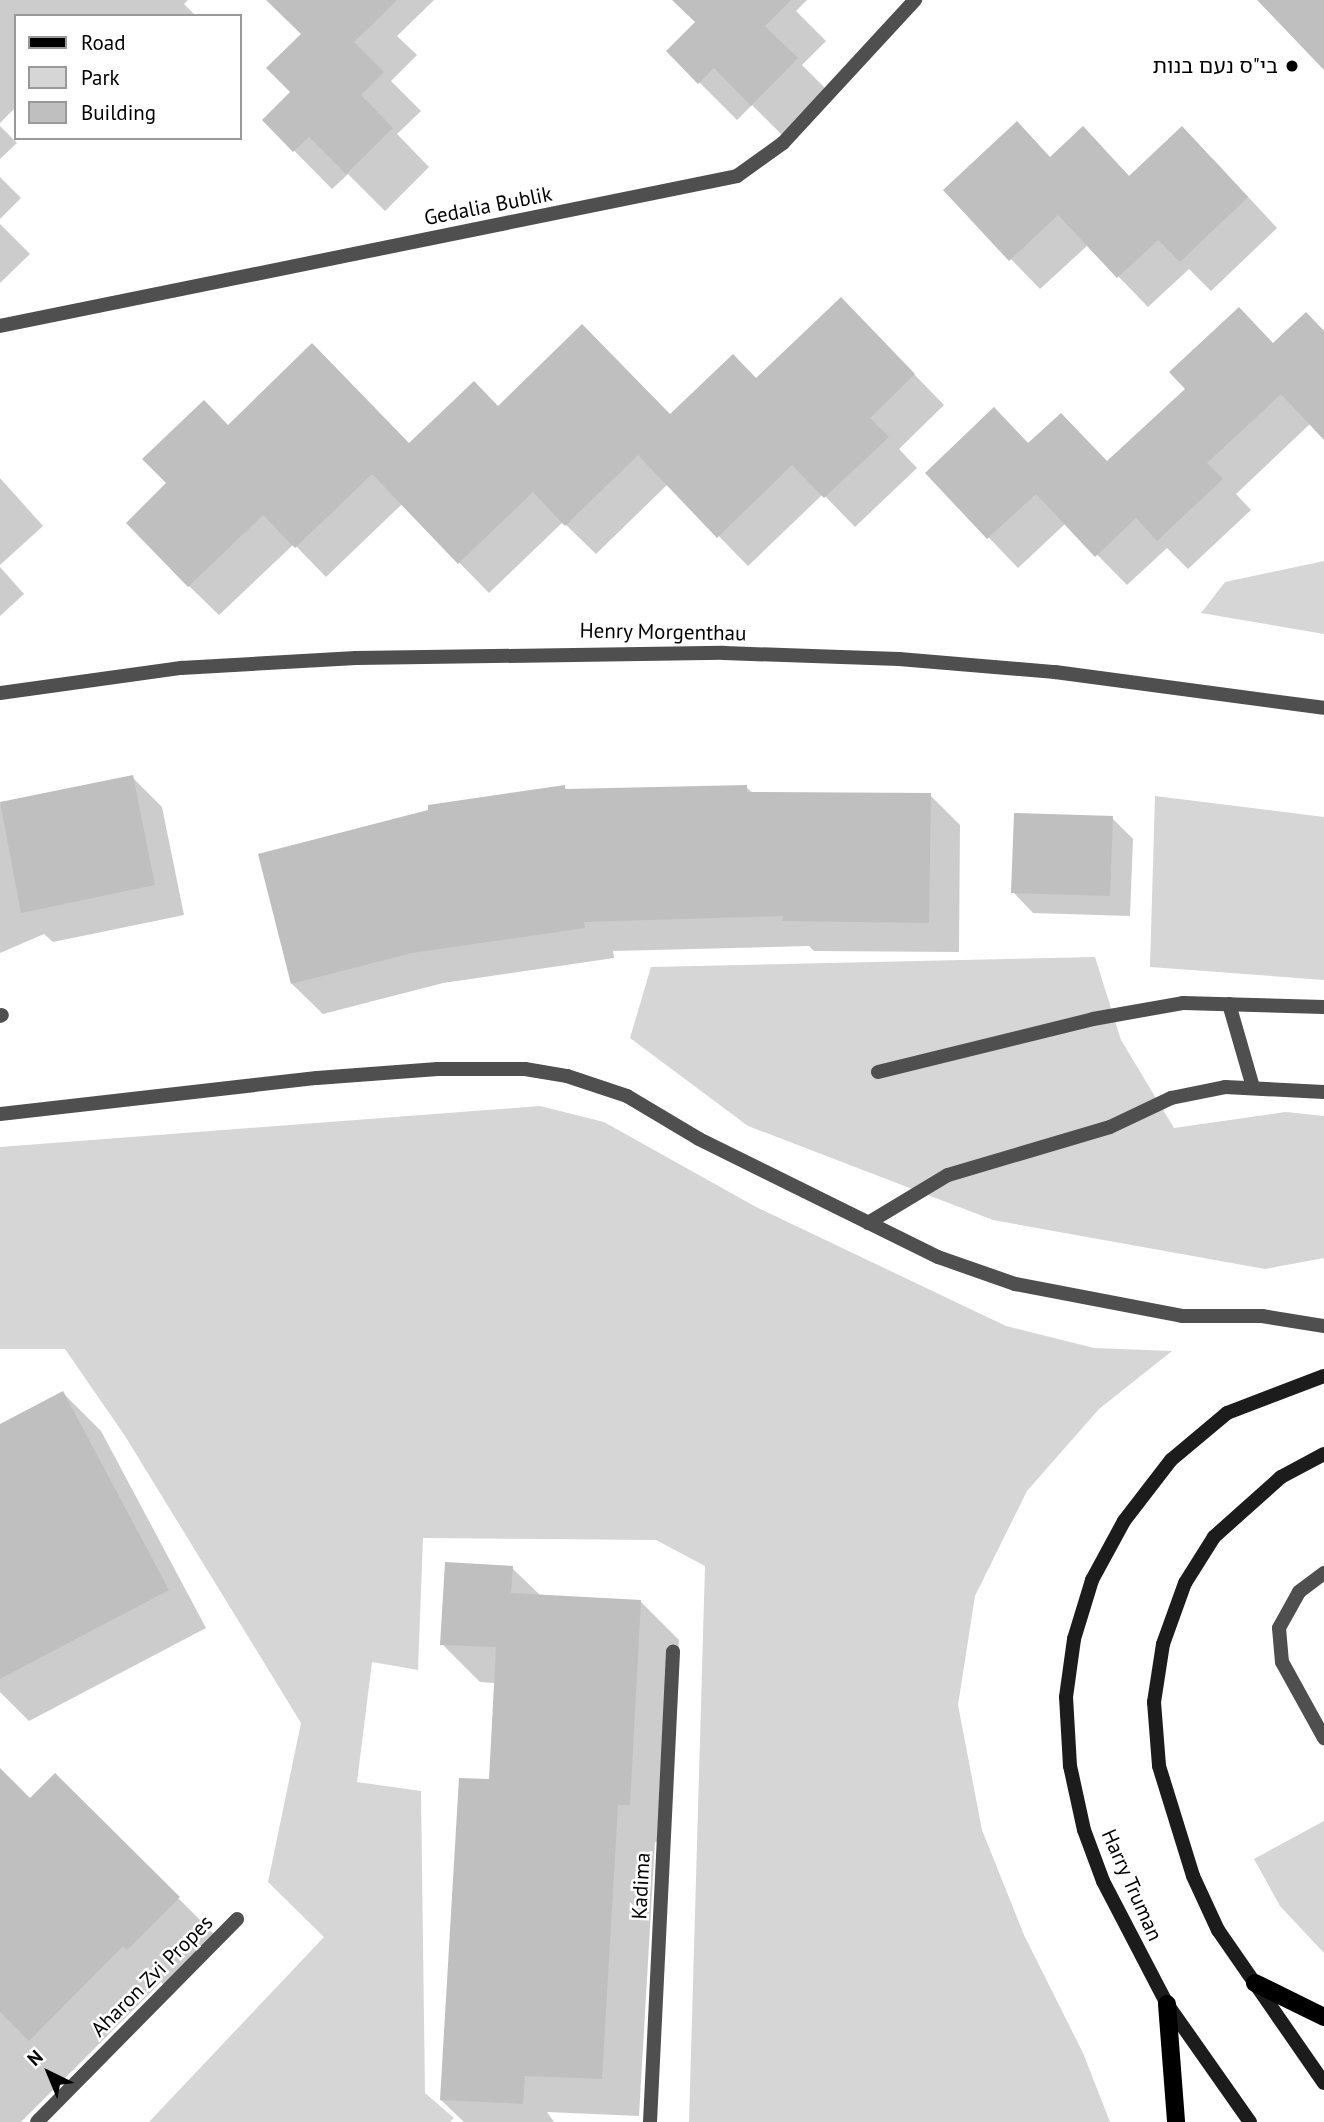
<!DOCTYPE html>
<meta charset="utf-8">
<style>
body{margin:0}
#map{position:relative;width:1324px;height:2122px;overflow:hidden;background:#fff;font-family:"PT Sans","Noto Sans Hebrew",sans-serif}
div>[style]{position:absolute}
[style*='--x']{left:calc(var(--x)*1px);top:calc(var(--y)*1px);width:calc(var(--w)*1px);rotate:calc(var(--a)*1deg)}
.green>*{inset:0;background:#d6d6d6}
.shadow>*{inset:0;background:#0003}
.building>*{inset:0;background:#bfbfbf}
.lane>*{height:14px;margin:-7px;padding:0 7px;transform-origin:7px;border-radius:7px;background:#4f4f4f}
.street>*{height:14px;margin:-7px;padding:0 7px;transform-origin:7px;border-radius:7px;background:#4f4f4f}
.secondary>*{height:14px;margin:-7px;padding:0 7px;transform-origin:7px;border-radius:7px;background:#1c1c1c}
.primary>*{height:18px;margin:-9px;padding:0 9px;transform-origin:9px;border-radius:9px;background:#000}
.dots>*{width:19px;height:19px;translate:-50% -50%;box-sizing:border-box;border:4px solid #fff;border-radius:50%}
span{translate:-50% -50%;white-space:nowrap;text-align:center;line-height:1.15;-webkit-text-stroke:5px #fff;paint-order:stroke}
.poi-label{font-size:21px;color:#000}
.right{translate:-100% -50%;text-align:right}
.street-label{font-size:21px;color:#000}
.legend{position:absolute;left:14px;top:14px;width:228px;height:126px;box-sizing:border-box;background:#fff;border:2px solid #999;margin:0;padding:9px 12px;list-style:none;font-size:21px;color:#000}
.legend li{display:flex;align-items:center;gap:14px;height:35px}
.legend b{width:35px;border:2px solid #999}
.north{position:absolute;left:14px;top:2038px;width:70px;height:70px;-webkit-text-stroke:5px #fff;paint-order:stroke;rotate:317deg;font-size:19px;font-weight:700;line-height:28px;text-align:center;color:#000}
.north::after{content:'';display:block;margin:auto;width:24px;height:32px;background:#000;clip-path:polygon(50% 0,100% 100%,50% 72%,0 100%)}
</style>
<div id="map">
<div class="green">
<div style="clip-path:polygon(1324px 561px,1324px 634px,1201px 613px,1225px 582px)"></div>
<div style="clip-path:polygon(1155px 796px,1324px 817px,1324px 980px,1150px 967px)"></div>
<div style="clip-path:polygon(1095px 957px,1121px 1040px,1174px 1128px,1286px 1112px,1324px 1116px,1324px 1258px,1265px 1269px,993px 1220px,748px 1126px,630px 1038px,651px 967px)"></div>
<div style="clip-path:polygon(540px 1106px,604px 1122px,756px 1207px,1006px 1326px,1094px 1348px,1172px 1351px,1099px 1409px,1027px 1491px,975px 1596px,958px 1705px,982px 1830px,1024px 1935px,1083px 2053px,1110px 2122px,689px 2122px,705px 1566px,656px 1540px,423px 1538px,418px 1670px,372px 1662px,357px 1782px,421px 1791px,425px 2093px,454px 2118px,450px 2122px,149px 2122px,324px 1937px,268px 1882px,301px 1723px,125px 1436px,65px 1349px,0 1349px,0 1147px)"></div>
<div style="clip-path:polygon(1324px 1821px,1324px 1953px,1280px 1906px,1254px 1859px)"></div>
</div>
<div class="shadow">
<div style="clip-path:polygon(0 0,188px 0,184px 4px,196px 16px,16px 16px,16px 107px,0 123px)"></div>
<div style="clip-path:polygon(277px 0,434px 0,397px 36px,417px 55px,391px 81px,421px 111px,397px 134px,429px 167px,385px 211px,348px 174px,332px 189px,264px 120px,293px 92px,303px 34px)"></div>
<div style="clip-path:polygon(675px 0,807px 0,796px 11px,826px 41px,802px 65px,834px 97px,789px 142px,752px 105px,737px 120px,668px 51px,697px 23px)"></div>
<div style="clip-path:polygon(0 126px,17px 143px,0 159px)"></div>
<div style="clip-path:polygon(1083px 129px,1130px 177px,1212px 158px,1277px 228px,1211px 291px,1189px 269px,1148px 307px,1088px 245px,1040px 289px,1011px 259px,1051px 159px)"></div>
<div style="clip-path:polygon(0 177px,21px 198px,0 219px)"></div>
<div style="clip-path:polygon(0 224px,30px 254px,0 283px)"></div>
<div style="clip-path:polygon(871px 330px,944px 405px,899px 449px,917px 468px,855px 527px,823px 494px,748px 566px,668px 484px,596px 554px,563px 522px,489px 593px,402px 504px,326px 577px,294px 544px,219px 615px,189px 586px,228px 426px,410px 445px,498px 407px,670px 416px)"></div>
<div style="clip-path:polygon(1324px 333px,1324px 437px,1311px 423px,1236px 494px,1251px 510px,1188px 569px,1167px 548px,1127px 585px,1066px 523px,1018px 568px,927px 473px,1029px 445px,1108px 463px,1273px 345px)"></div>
<div style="clip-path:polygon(0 478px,43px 526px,0 565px)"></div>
<div style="clip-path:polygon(0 567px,24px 594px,0 616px)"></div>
<div style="clip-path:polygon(132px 777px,162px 807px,184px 915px,53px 942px,44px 934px,0 953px,0 804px)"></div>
<div style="clip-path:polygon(564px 787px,568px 791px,746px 787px,754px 794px,930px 795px,960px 825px,959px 952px,814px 951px,809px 946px,613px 951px,614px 958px,443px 983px,323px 1014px,292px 984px)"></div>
<div style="clip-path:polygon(1112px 818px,1133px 839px,1130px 916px,1033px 913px,1013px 892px)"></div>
<div style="clip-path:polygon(63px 1393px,101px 1431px,206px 1628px,29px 1721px,0 1692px,0 1426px)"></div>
<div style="clip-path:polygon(512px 1568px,541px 1596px,641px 1602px,679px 1640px,667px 1842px,655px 1842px,639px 2116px,547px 2112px,554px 2122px,464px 2122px,441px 2100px,490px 1781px,495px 1683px,480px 1682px,442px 1644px)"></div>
<div style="clip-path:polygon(0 1771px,30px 1801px,55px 1775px,216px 1936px,166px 1987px,161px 1982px,21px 2122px,0 2122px)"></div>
</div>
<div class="building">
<div style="clip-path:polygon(266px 0,397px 0,354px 42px,384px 72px,361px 95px,393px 128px,346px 174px,309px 137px,293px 152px,262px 120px,290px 92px,266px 68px,301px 34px)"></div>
<div style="clip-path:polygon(672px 0,791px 0,765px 26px,798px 58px,751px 106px,714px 68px,698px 84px,666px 51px,695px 22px)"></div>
<div style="clip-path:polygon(1257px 0,1324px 0,1324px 70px)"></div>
<div style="clip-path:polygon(1017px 121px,1050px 157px,1083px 126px,1129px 176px,1182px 126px,1248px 197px,1180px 262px,1158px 240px,1117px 278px,1058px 215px,1009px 261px,943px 190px)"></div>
<div style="clip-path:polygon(841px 297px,915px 374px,870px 418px,889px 437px,824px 498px,792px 465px,717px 538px,638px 455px,565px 526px,533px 492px,458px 564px,372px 474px,295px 548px,263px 515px,188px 587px,126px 523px,166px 483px,142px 459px,204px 400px,228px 425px,312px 343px,409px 443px,474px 381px,498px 406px,582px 324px,670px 414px,733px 354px,756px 378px)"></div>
<div style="clip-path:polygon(1239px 307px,1273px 343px,1306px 312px,1324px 331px,1324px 440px,1281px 394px,1207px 463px,1223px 479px,1157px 541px,1136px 518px,1095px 557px,1036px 494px,987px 539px,925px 473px,994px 407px,1028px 443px,1061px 413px,1107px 461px,1185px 389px,1169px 372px)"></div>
<div style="clip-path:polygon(133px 775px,155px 885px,21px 913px,0 802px)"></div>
<div style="clip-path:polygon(565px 785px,565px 789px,747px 785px,747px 792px,931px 793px,929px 923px,782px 921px,783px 916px,584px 922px,585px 928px,412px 953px,291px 984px,258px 854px,428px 810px,428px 805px)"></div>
<div style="clip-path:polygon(1014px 813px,1113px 816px,1110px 896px,1011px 893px)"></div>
<div style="clip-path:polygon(63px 1391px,169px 1590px,0 1679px,0 1424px)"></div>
<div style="clip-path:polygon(445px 1562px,513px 1566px,511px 1593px,641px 1600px,630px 1805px,618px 1805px,602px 2079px,525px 2076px,523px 2104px,440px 2100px,459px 1778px,489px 1779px,496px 1647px,440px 1645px)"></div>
<div style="clip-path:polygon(0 1768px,30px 1798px,55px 1773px,180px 1897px,127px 1950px,123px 1946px,29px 2041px,0 2012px)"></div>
</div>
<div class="lane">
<div style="--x:1229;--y:1004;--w:86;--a:73.9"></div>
<div style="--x:0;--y:1016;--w:2;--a:-27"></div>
<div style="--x:878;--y:1072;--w:221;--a:-13.8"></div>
<div style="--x:1093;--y:1019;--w:91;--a:-10.1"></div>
<div style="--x:1183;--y:1003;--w:141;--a:1.6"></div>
<div style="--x:0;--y:1114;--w:319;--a:-6.5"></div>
<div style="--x:317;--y:1078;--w:121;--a:-4.3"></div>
<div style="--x:438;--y:1069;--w:87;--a:0"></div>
<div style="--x:525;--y:1069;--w:43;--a:9.5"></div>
<div style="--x:567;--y:1076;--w:63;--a:18.4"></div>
<div style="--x:627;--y:1096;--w:84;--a:30.8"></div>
<div style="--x:699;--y:1139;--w:267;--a:26.3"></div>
<div style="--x:938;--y:1257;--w:82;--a:19.3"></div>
<div style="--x:1015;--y:1284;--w:170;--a:10.8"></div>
<div style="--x:1182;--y:1316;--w:80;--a:0"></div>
<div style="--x:1262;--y:1316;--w:63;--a:9.2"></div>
<div style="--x:868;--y:1223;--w:93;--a:-31"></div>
<div style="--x:948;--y:1175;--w:169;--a:-16.5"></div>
<div style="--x:1110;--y:1127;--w:68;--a:-25.4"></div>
<div style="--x:1171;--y:1098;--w:55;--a:-11.5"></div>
<div style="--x:1225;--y:1087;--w:99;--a:2.9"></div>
<div style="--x:1324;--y:1573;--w:31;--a:143"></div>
<div style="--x:1299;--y:1592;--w:41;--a:119.1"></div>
<div style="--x:1279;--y:1628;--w:34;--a:85"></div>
<div style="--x:1282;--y:1662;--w:87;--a:61.1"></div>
</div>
<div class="street">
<div style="--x:0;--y:326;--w:752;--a:-11.5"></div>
<div style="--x:737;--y:176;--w:57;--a:-35.7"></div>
<div style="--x:783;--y:143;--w:195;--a:-47.3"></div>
<div style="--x:0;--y:693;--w:183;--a:-7.9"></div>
<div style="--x:181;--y:668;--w:175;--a:-3.3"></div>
<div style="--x:356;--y:658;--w:368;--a:-0.8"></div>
<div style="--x:724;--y:653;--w:175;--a:2"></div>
<div style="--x:899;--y:659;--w:157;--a:4.8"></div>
<div style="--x:1055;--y:672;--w:271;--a:7.6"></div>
<div style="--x:37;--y:2122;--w:285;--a:-45.4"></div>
<div style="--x:650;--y:2122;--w:471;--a:-87.2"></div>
</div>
<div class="secondary">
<div style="--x:1324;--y:1454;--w:49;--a:151.9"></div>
<div style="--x:1281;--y:1477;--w:90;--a:138.2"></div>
<div style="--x:1214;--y:1537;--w:54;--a:122.2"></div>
<div style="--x:1185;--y:1583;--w:65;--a:109.8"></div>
<div style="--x:1163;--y:1644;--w:59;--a:98.8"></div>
<div style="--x:1154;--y:1702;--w:64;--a:85.5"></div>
<div style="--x:1159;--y:1766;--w:115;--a:72.8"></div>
<div style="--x:1193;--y:1876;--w:60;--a:65.2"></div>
<div style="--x:1218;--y:1930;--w:186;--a:55.3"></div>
<div style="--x:1250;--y:2122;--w:144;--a:-125.1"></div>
<div style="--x:1167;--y:2004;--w:139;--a:-117.5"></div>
<div style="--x:1103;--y:1881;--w:54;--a:-110.4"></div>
<div style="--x:1084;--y:1830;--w:66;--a:-102.3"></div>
<div style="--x:1070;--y:1766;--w:69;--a:-93.3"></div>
<div style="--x:1066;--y:1697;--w:59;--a:-82.1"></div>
<div style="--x:1074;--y:1639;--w:62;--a:-73"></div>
<div style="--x:1092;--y:1580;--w:67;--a:-61.5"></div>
<div style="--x:1124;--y:1521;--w:77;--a:-52.4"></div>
<div style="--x:1171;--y:1460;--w:73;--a:-40"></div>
<div style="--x:1227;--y:1413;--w:104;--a:-20.9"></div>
</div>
<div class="primary">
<div style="--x:1255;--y:1983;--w:77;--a:26.2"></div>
<div style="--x:1167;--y:2004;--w:118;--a:85.6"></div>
</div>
<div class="dots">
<div style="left:1292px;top:66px;background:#000"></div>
</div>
<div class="poi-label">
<span class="right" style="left:1278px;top:66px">בי"ס נעם בנות</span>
</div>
<div class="street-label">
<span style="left:488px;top:206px;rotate:-11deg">Gedalia Bublik</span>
<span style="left:663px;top:632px;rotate:1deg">Henry Morgenthau</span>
<span style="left:1132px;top:1885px;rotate:66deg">Harry Truman</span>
<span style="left:641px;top:1886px;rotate:-87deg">Kadima</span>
<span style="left:152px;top:1976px;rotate:-45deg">Aharon Zvi Propes</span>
</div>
<ul class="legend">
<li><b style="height:9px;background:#000"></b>Road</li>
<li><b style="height:19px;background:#d6d6d6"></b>Park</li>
<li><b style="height:19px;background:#bfbfbf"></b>Building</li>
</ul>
<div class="north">N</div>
</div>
